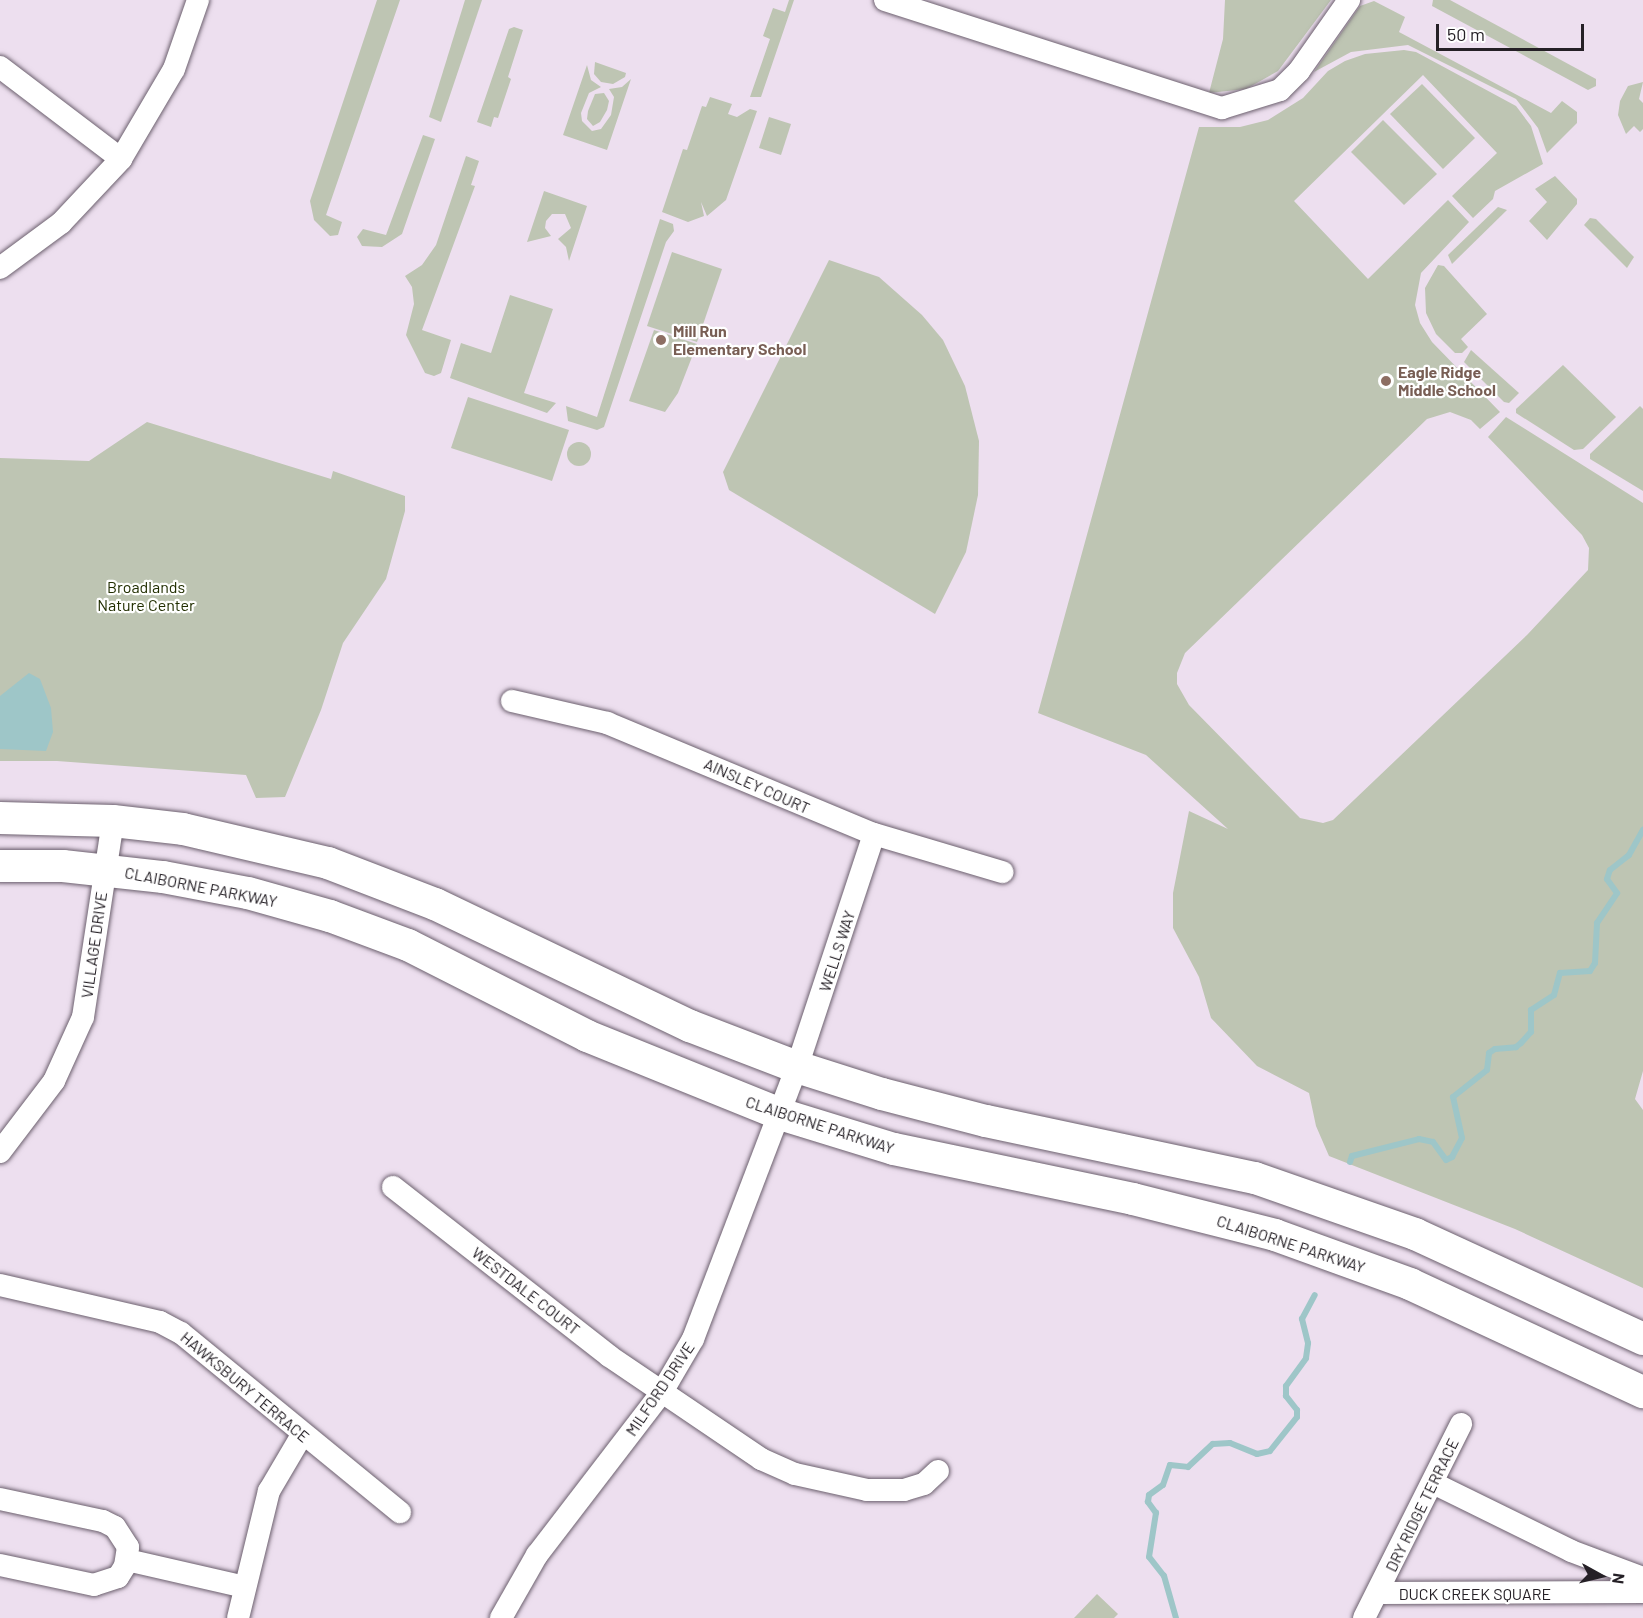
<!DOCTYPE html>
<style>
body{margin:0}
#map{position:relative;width:1643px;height:1618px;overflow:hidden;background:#eddfef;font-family:Barlow,sans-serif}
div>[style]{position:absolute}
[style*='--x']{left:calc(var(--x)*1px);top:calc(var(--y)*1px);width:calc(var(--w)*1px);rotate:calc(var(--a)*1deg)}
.green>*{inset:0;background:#bec5b3}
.round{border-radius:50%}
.water>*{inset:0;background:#9ec6c8}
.stream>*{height:6px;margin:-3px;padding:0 3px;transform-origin:3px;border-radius:3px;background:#9ec6c8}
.roads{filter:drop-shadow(0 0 2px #6c606e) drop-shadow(0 0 2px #6c606e)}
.minor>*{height:22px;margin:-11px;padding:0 11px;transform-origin:11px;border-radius:11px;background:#fff}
.secondary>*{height:32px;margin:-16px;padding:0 16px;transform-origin:16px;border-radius:16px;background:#fff}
.dots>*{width:16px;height:16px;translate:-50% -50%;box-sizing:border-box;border:3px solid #fff;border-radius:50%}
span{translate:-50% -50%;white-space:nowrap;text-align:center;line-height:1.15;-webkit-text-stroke:4.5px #fff;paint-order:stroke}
.education-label{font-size:16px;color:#785e54;font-weight:700}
.left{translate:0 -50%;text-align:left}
.park-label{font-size:16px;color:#212e00}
.street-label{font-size:16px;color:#252026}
.north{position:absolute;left:1571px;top:1546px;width:60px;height:60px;-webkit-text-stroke:4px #fff;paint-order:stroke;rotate:98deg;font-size:16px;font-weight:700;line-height:24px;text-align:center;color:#252026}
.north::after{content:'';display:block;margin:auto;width:21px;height:27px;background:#252026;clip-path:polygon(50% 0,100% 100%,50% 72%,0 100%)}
.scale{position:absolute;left:1436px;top:24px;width:148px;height:27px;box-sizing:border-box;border:3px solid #252026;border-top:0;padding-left:8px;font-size:18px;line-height:21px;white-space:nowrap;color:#252026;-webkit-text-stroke:4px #fff;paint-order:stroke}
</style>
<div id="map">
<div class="green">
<div style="clip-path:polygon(377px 0,400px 0,326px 215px,342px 222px,338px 235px,330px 236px,314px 220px,310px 201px)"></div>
<div style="clip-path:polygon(465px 0,482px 0,441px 122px,429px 117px)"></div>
<div style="clip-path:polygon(789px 0,794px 0,761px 97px,750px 97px,770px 39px,763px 36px,773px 8px,785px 12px)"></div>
<div style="clip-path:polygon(1225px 0,1331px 0,1278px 71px,1246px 89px,1209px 93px,1223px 39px)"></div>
<div style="clip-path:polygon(1433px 0,1450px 0,1596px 79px,1596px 86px,1588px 90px,1432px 6px)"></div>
<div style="clip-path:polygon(1374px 1px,1405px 17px,1399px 32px,1551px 113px,1562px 101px,1577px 112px,1577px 123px,1547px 153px,1538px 128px,1516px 99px,1408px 45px,1351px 52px,1314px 72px,1360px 6px)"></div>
<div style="clip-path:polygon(514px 27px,523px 30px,508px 77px,511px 79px,498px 118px,494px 117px,491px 127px,477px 122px,509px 29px)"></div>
<div style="clip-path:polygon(1404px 50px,1416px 52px,1516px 106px,1531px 126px,1543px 164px,1495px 191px,1493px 199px,1473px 218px,1452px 196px,1497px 153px,1423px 75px,1294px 201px,1368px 279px,1448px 200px,1469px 222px,1421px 273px,1415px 305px,1420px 323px,1432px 342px,1500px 412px,1480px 429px,1471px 420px,1450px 412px,1427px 419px,1185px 653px,1177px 673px,1177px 684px,1189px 705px,1300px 818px,1323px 823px,1333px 820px,1527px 635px,1588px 570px,1589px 548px,1582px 535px,1488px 437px,1506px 417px,1643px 503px,1643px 1071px,1635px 1099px,1643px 1110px,1643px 1288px,1515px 1229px,1329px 1156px,1316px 1126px,1309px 1093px,1257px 1066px,1211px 1018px,1199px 977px,1173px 928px,1173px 893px,1189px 811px,1228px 829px,1146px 755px,1038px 713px,1199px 127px,1240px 127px,1268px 120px,1303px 98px,1328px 71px,1345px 61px,1365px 54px)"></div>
<div style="clip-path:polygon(595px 62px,626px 73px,625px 77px,613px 84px,601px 82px,594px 74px)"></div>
<div style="clip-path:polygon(587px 65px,591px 80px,601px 87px,589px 93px,581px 113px,582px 121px,592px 131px,601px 129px,611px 115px,614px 97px,609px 89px,622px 87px,631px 79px,607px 150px,563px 135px)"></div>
<div style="clip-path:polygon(1643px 82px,1639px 99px,1643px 103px,1643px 129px,1640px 132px,1634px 126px,1626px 134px,1618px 115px,1620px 101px,1628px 86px)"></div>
<div style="clip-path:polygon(1422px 84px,1475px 138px,1443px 169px,1390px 114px)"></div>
<div style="clip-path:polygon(604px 93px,609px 101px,607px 110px,600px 122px,593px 126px,587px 119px,588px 111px,595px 94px)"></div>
<div style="clip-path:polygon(710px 97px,732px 104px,728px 114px,737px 117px,750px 109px,757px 111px,726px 200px,707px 216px,701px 202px,704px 216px,688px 222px,662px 212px,683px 149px,687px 150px,702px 106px,706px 107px)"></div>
<div style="clip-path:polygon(769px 117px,791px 124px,781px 155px,759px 148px)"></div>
<div style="clip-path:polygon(1383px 120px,1437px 174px,1404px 205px,1351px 152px)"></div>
<div style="clip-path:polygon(423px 135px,435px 139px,402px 234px,382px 247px,362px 246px,357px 237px,363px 229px,386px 235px)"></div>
<div style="clip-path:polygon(466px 156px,479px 161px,471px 185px,475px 186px,422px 330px,451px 340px,441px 373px,434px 376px,425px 373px,406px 335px,414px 304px,412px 287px,405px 276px,422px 265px,436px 245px)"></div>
<div style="clip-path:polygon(1555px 176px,1577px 199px,1577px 204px,1547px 240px,1529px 221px,1547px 202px,1535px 189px)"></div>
<div style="clip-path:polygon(544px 191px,587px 206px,569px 261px,566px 247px,558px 239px,571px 228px,565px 214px,552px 214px,546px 221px,545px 228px,551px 236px,527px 242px)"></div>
<div style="clip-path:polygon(1498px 207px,1507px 210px,1452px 264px,1448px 255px)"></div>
<div style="clip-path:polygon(1590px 218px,1596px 219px,1634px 257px,1627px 268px,1584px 225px)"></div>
<div style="clip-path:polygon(660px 219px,673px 224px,674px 231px,666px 242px,604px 427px,597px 430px,568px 421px,566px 406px,597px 417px)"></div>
<div style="clip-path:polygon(672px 252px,722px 269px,697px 342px,647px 326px)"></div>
<div style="clip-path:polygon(829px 260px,879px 277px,922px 315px,943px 340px,965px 386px,979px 441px,978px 495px,966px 552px,935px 614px,729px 490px,723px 472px)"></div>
<div style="clip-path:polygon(1438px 265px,1444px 266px,1487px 314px,1461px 339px,1468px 347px,1462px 353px,1455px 353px,1436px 334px,1426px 313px,1425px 288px)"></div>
<div style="clip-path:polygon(510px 295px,553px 309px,524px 393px,556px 403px,547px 413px,450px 378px,461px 343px,491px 353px)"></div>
<div style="clip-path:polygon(654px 330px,697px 344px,678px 393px,665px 412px,629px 401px)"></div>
<div style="clip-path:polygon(1471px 350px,1519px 393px,1509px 403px,1504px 402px,1464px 362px)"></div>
<div style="clip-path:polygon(1563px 365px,1616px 417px,1583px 449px,1574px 450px,1516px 413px,1516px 409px)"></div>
<div style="clip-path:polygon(468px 397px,569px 430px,552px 481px,451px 448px)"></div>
<div style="clip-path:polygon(1640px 406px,1643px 409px,1643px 491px,1590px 459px,1590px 454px)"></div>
<div style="clip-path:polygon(147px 422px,331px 479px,333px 471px,405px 496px,405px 511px,386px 579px,343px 643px,321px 710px,285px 797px,256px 798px,246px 775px,57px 761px,0 761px,0 458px,89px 461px)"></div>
<div class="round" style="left:567px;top:442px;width:24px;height:24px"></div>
<div style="clip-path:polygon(1097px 1594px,1118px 1614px,1114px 1618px,1074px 1618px)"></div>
</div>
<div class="water">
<div style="clip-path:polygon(29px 673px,40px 679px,51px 708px,53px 732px,46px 751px,0 749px,0 696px)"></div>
</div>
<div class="stream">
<div style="--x:1350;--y:1162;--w:6;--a:-72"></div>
<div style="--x:1352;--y:1156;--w:69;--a:-14.2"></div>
<div style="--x:1419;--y:1139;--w:14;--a:12"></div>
<div style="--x:1433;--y:1142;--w:22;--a:54"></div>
<div style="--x:1446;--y:1160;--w:7;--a:-27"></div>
<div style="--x:1452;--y:1157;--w:21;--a:-62"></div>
<div style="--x:1462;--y:1138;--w:42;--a:-102.4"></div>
<div style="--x:1453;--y:1097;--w:43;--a:-38.5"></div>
<div style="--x:1487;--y:1070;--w:17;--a:-83"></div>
<div style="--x:1489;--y:1053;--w:7;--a:-34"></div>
<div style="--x:1495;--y:1049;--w:21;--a:-5"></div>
<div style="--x:1516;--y:1047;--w:6;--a:-39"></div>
<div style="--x:1521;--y:1043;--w:15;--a:-48"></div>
<div style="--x:1531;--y:1032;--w:22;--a:-90"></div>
<div style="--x:1531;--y:1010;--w:27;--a:-33"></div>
<div style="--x:1554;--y:995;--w:23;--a:-75"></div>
<div style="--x:1560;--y:973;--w:30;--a:-4"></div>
<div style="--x:1590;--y:971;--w:9;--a:-58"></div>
<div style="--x:1595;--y:963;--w:40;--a:-87.1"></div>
<div style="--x:1597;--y:923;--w:36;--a:-56"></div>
<div style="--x:1617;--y:893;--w:17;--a:-126"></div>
<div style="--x:1607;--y:879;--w:9;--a:-72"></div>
<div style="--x:1610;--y:870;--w:24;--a:-38"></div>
<div style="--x:1629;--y:855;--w:29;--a:-61"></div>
<div style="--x:1176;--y:1618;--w:44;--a:-105.9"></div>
<div style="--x:1164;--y:1576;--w:24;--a:-128"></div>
<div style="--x:1149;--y:1557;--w:45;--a:-81"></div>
<div style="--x:1156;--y:1513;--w:14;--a:-126"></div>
<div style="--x:1148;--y:1502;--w:7;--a:-82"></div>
<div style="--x:1149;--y:1495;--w:17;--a:-36"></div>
<div style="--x:1163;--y:1485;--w:21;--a:-71"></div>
<div style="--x:1170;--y:1465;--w:18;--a:6"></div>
<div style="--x:1188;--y:1467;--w:34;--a:-43"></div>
<div style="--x:1213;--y:1444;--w:17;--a:-3"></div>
<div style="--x:1230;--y:1443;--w:29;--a:22"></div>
<div style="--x:1257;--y:1454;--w:13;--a:-13"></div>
<div style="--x:1270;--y:1451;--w:43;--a:-51.5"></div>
<div style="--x:1297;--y:1417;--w:7;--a:-90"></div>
<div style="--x:1297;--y:1410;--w:18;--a:-128"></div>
<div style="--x:1286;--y:1396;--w:10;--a:-90"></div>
<div style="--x:1286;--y:1386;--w:34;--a:-54"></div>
<div style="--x:1306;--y:1358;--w:15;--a:-82"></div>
<div style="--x:1308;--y:1343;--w:25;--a:-104"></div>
<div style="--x:1302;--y:1319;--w:27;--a:-62"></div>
</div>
<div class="roads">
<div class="minor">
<div style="--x:885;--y:0;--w:354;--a:17.8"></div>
<div style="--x:1222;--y:108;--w:61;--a:-17.2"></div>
<div style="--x:1280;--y:90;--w:27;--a:-45"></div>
<div style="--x:1299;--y:71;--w:87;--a:-54.8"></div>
<div style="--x:0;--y:67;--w:152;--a:37.2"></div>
<div style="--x:0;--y:268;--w:76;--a:-36.4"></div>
<div style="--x:61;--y:223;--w:88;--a:-46.8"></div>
<div style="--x:121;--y:159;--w:104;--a:-59.5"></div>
<div style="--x:174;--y:69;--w:73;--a:-70.8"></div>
<div style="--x:512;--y:701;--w:98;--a:13"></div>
<div style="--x:607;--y:723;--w:289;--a:22.6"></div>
<div style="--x:874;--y:834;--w:134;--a:16.5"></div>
<div style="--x:0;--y:1152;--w:89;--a:-52.7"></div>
<div style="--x:54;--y:1081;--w:70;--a:-65.6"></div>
<div style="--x:83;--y:1017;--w:198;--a:-81.3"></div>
<div style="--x:393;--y:1187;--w:274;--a:38"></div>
<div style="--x:609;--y:1356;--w:184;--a:34.1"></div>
<div style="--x:761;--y:1459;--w:37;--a:24"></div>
<div style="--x:795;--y:1474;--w:74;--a:12.5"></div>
<div style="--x:867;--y:1490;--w:37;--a:0"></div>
<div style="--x:904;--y:1490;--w:21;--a:-17"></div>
<div style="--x:924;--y:1484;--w:19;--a:-43"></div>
<div style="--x:0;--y:1285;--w:164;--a:13"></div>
<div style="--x:160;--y:1322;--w:24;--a:28"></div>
<div style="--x:181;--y:1333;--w:283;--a:39.3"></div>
<div style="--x:1433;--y:1483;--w:154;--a:26.2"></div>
<div style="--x:1571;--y:1551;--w:77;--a:20.6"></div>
<div style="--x:0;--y:1499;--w:105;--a:12.1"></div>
<div style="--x:103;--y:1521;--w:13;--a:27"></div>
<div style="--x:115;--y:1527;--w:24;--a:57"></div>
<div style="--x:128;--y:1547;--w:19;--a:99"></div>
<div style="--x:125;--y:1566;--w:13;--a:122"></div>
<div style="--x:118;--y:1577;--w:25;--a:162"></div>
<div style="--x:94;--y:1585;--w:96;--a:-168"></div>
<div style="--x:127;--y:1560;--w:121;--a:12.9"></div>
<div style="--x:1378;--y:1593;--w:265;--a:-0.2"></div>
<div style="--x:238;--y:1618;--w:131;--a:-76.3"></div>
<div style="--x:269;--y:1491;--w:65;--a:-59.5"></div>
<div style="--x:501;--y:1618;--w:73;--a:-60.3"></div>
<div style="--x:537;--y:1555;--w:205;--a:-52.5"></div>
<div style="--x:662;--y:1392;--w:61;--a:-59.7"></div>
<div style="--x:693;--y:1339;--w:291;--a:-69.1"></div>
<div style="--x:797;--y:1067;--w:245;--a:-71.7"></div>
<div style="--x:1364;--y:1618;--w:217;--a:-63.4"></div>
</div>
<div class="secondary">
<div style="--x:0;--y:818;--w:113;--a:1.5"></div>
<div style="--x:113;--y:821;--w:70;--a:6.5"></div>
<div style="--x:183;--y:829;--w:149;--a:13.2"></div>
<div style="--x:328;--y:863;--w:115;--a:21"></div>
<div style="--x:435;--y:904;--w:283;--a:25.6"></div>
<div style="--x:690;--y:1026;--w:115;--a:21"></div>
<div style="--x:797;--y:1067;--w:89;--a:17.6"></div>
<div style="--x:882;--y:1094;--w:107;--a:14.6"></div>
<div style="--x:986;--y:1121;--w:275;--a:12"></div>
<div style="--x:1255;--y:1178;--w:170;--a:19.3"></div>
<div style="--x:1415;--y:1234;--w:251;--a:24.7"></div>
<div style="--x:0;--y:866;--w:63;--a:0"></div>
<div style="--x:63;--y:866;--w:101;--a:6.3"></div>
<div style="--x:163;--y:877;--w:86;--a:10.7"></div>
<div style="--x:248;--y:893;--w:85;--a:15.7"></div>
<div style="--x:330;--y:916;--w:83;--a:20.4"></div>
<div style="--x:408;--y:945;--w:201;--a:26.9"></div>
<div style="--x:587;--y:1036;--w:208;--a:22"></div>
<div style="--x:780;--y:1114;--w:119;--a:17.1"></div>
<div style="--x:894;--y:1149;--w:244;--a:11.8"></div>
<div style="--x:1133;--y:1199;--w:146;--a:14.2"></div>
<div style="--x:1275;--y:1235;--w:144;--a:19.9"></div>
<div style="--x:1410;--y:1284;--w:257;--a:24.9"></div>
</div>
</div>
<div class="dots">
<div style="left:661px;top:340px;background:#8d6e63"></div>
<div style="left:1386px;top:381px;background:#8d6e63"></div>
</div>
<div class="education-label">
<span class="left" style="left:673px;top:340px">Mill Run<br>Elementary School</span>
<span class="left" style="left:1398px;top:381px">Eagle Ridge<br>Middle School</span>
</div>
<div class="park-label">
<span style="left:146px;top:596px">Broadlands<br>Nature Center</span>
</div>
<div class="street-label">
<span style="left:757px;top:786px;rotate:24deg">AINSLEY COURT</span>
<span style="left:201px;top:887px;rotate:11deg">CLAIBORNE PARKWAY</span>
<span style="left:94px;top:945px;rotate:-82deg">VILLAGE DRIVE</span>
<span style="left:837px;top:951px;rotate:-72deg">WELLS WAY</span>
<span style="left:820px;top:1125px;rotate:18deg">CLAIBORNE PARKWAY</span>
<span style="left:1291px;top:1244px;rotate:18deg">CLAIBORNE PARKWAY</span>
<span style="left:526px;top:1291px;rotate:38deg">WESTDALE COURT</span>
<span style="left:245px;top:1387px;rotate:40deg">HAWKSBURY TERRACE</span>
<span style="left:660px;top:1389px;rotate:-56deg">MILFORD DRIVE</span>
<span style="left:1422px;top:1505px;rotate:-64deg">DRY RIDGE TERRACE</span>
<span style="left:1475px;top:1594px">DUCK CREEK SQUARE</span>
</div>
<div class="north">N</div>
<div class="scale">50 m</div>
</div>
